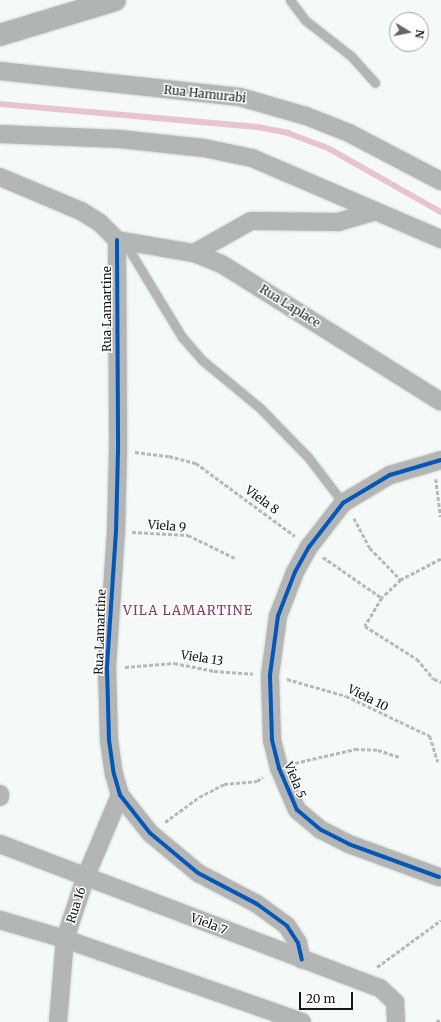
<!DOCTYPE html>
<style>
body{margin:0}
#map{position:relative;width:441px;height:1022px;overflow:hidden;background:#f5faf9;font-family:Merriweather,serif}
div>[style]{position:absolute}
[style*='--x']{left:calc(var(--x)*1px);top:calc(var(--y)*1px);width:calc(var(--w)*1px);rotate:calc(var(--a)*1deg)}
.stream>*{height:5.5px;margin:-2.75px;padding:0 2.75px;transform-origin:2.75px;border-radius:2.75px;background:#e7c4d0}
.path>*{height:2.5px;margin-top:-1.25px;transform-origin:0;background:repeating-linear-gradient(90deg,#b6b9b8 0 4px,transparent 0 6px)}
.roads{filter:drop-shadow(0 0 1px #d2d5d4) drop-shadow(0 0 1px #d2d5d4)}
.lane>*{height:9px;margin:-4.5px;padding:0 4.5px;transform-origin:4.5px;border-radius:4.5px;background:#b4b5b5}
.street>*{height:18px;margin:-9px;padding:0 9px;transform-origin:9px;border-radius:9px;background:#b4b5b5}
.secondary>*{height:22px;margin:-11px;padding:0 11px;transform-origin:11px;border-radius:11px;background:#b2b4b4}
.cycleway>*{height:4px;margin:-2px;padding:0 2px;transform-origin:2px;border-radius:2px;background:#0057b8}
span{translate:-50% -50%;white-space:nowrap;text-align:center;line-height:1.15;-webkit-text-stroke:3px #fff;paint-order:stroke}
.street-label{font-size:12px;color:#171919}
.neighbourhood-label{font-size:13px;color:#823d58;letter-spacing:1px}
.north{position:absolute;left:389px;top:12px;width:40px;height:40px;box-sizing:border-box;background:#fff;border:1px solid #a2a3a3;border-radius:50%;rotate:100deg;font-size:11px;font-weight:700;line-height:16px;text-align:center;color:#171919}
.north::after{content:'';display:block;margin:auto;width:14px;height:18px;background:#656867;clip-path:polygon(50% 0,100% 100%,50% 72%,0 100%)}
.scale{position:absolute;left:299px;top:992px;width:54px;height:18px;box-sizing:border-box;border:2px solid #171919;border-top:0;padding-left:5px;font-size:12px;line-height:14px;white-space:nowrap;color:#171919;-webkit-text-stroke:3px #fff;paint-order:stroke}
</style>
<div id="map">
<div class="stream">
<div style="--x:0;--y:104;--w:259;--a:5.1"></div>
<div style="--x:258;--y:127;--w:31;--a:11"></div>
<div style="--x:288;--y:133;--w:43;--a:20.6"></div>
<div style="--x:328;--y:148;--w:130;--a:29.5"></div>
</div>
<div class="path">
<div style="--x:135;--y:452;--w:34;--a:7"></div>
<div style="--x:169;--y:456;--w:28;--a:15"></div>
<div style="--x:196;--y:463;--w:123;--a:36.4"></div>
<div style="--x:436;--y:479;--w:38;--a:83"></div>
<div style="--x:354;--y:518;--w:34;--a:62"></div>
<div style="--x:370;--y:548;--w:45;--a:45.9"></div>
<div style="--x:132;--y:532;--w:56;--a:3.1"></div>
<div style="--x:188;--y:535;--w:52;--a:26.1"></div>
<div style="--x:323;--y:557;--w:72;--a:34.8"></div>
<div style="--x:441;--y:559;--w:45;--a:152.3"></div>
<div style="--x:401;--y:580;--w:26;--a:137"></div>
<div style="--x:382;--y:598;--w:33;--a:121"></div>
<div style="--x:365;--y:626;--w:62;--a:32.4"></div>
<div style="--x:417;--y:659;--w:26;--a:50"></div>
<div style="--x:434;--y:679;--w:8;--a:23"></div>
<div style="--x:125;--y:667;--w:49;--a:-4.7"></div>
<div style="--x:174;--y:663;--w:41;--a:11.3"></div>
<div style="--x:214;--y:671;--w:39;--a:4"></div>
<div style="--x:287;--y:679;--w:61;--a:16.1"></div>
<div style="--x:346;--y:696;--w:93;--a:25.5"></div>
<div style="--x:430;--y:736;--w:27;--a:73"></div>
<div style="--x:295;--y:763;--w:62;--a:-13.1"></div>
<div style="--x:355;--y:749;--w:23;--a:2"></div>
<div style="--x:378;--y:750;--w:22;--a:18"></div>
<div style="--x:165;--y:822;--w:42;--a:-36.3"></div>
<div style="--x:199;--y:797;--w:28;--a:-27"></div>
<div style="--x:224;--y:784;--w:33;--a:-5"></div>
<div style="--x:257;--y:781;--w:7;--a:-34"></div>
<div style="--x:377;--y:967;--w:79;--a:-36.3"></div>
<div style="--x:436;--y:1022;--w:6;--a:-31"></div>
</div>
<div class="roads">
<div class="lane">
<div style="--x:290;--y:0;--w:25;--a:53"></div>
<div style="--x:305;--y:20;--w:58;--a:38"></div>
<div style="--x:351;--y:56;--w:36;--a:48"></div>
<div style="--x:125;--y:243;--w:110;--a:58.8"></div>
<div style="--x:182;--y:337;--w:30;--a:49"></div>
<div style="--x:202;--y:360;--w:75;--a:39.6"></div>
<div style="--x:260;--y:408;--w:69;--a:45.6"></div>
<div style="--x:308;--y:457;--w:58;--a:52.7"></div>
</div>
<div class="street">
<div style="--x:0;--y:71;--w:241;--a:6.2"></div>
<div style="--x:240;--y:97;--w:69;--a:16.1"></div>
<div style="--x:306;--y:116;--w:46;--a:21.6"></div>
<div style="--x:349;--y:133;--w:104;--a:27.6"></div>
<div style="--x:0;--y:134;--w:120;--a:2.4"></div>
<div style="--x:120;--y:139;--w:84;--a:6.1"></div>
<div style="--x:204;--y:148;--w:49;--a:11.8"></div>
<div style="--x:252;--y:158;--w:206;--a:23.2"></div>
<div style="--x:0;--y:177;--w:88;--a:22.8"></div>
<div style="--x:81;--y:211;--w:22;--a:32"></div>
<div style="--x:100;--y:223;--w:24;--a:45"></div>
<div style="--x:117;--y:240;--w:78;--a:9.6"></div>
<div style="--x:194;--y:253;--w:31;--a:22"></div>
<div style="--x:223;--y:265;--w:257;--a:32.1"></div>
<div style="--x:117;--y:240;--w:211;--a:89.7"></div>
<div style="--x:118;--y:451;--w:80;--a:91.4"></div>
<div style="--x:116;--y:531;--w:137;--a:93.8"></div>
<div style="--x:107;--y:668;--w:72;--a:88.4"></div>
<div style="--x:109;--y:740;--w:34;--a:82"></div>
<div style="--x:114;--y:774;--w:22;--a:74"></div>
<div style="--x:120;--y:795;--w:48;--a:51.7"></div>
<div style="--x:150;--y:833;--w:62;--a:39.8"></div>
<div style="--x:198;--y:873;--w:67;--a:27.7"></div>
<div style="--x:257;--y:904;--w:37;--a:36"></div>
<div style="--x:287;--y:926;--w:20;--a:57"></div>
<div style="--x:298;--y:943;--w:17;--a:77"></div>
<div style="--x:194;--y:253;--w:65;--a:-29.3"></div>
<div style="--x:251;--y:221;--w:87;--a:0.7"></div>
<div style="--x:338;--y:222;--w:37;--a:-16"></div>
<div style="--x:0;--y:794;--w:3;--a:90"></div>
<div style="--x:0;--y:844;--w:406;--a:20.8"></div>
<div style="--x:380;--y:988;--w:21;--a:43"></div>
<div style="--x:395;--y:1002;--w:20;--a:87"></div>
<div style="--x:439;--y:877;--w:96;--a:-159.9"></div>
<div style="--x:349;--y:844;--w:31;--a:-153"></div>
<div style="--x:321;--y:830;--w:31;--a:-140"></div>
<div style="--x:297;--y:810;--w:46;--a:-113.2"></div>
<div style="--x:279;--y:768;--w:29;--a:-104"></div>
<div style="--x:272;--y:740;--w:65;--a:-91.8"></div>
<div style="--x:270;--y:675;--w:60;--a:-82.3"></div>
<div style="--x:278;--y:616;--w:47;--a:-68.9"></div>
<div style="--x:295;--y:572;--w:29;--a:-61"></div>
<div style="--x:309;--y:547;--w:56;--a:-52.3"></div>
<div style="--x:343;--y:503;--w:55;--a:-30.8"></div>
<div style="--x:390;--y:475;--w:53;--a:-16.4"></div>
<div style="--x:0;--y:920;--w:68;--a:16.3"></div>
<div style="--x:65;--y:939;--w:251;--a:19.3"></div>
<div style="--x:58;--y:1022;--w:83;--a:-85.2"></div>
<div style="--x:65;--y:939;--w:66;--a:-71.6"></div>
<div style="--x:86;--y:876;--w:88;--a:-67.2"></div>
</div>
<div class="secondary">
<div style="--x:0;--y:35;--w:120;--a:-16.9"></div>
</div>
</div>
<div class="cycleway">
<div style="--x:117;--y:240;--w:211;--a:89.7"></div>
<div style="--x:118;--y:451;--w:80;--a:91.4"></div>
<div style="--x:116;--y:531;--w:137;--a:93.8"></div>
<div style="--x:107;--y:668;--w:72;--a:88.4"></div>
<div style="--x:109;--y:740;--w:34;--a:82"></div>
<div style="--x:114;--y:774;--w:22;--a:74"></div>
<div style="--x:120;--y:795;--w:48;--a:51.7"></div>
<div style="--x:150;--y:833;--w:62;--a:39.8"></div>
<div style="--x:198;--y:873;--w:67;--a:27.7"></div>
<div style="--x:257;--y:904;--w:37;--a:36"></div>
<div style="--x:287;--y:926;--w:20;--a:57"></div>
<div style="--x:298;--y:943;--w:17;--a:77"></div>
<div style="--x:439;--y:877;--w:96;--a:-159.9"></div>
<div style="--x:349;--y:844;--w:31;--a:-153"></div>
<div style="--x:321;--y:830;--w:31;--a:-140"></div>
<div style="--x:297;--y:810;--w:46;--a:-113.2"></div>
<div style="--x:279;--y:768;--w:29;--a:-104"></div>
<div style="--x:272;--y:740;--w:65;--a:-91.8"></div>
<div style="--x:270;--y:675;--w:60;--a:-82.3"></div>
<div style="--x:278;--y:616;--w:47;--a:-68.9"></div>
<div style="--x:295;--y:572;--w:29;--a:-61"></div>
<div style="--x:309;--y:547;--w:56;--a:-52.3"></div>
<div style="--x:343;--y:503;--w:55;--a:-30.8"></div>
<div style="--x:390;--y:475;--w:53;--a:-16.4"></div>
</div>
<div class="street-label">
<span style="left:205px;top:94px;rotate:6deg">Rua Hamurabi</span>
<span style="left:290px;top:306px;rotate:32deg">Rua Laplace</span>
<span style="left:107px;top:309px;rotate:-90deg">Rua Lamartine</span>
<span style="left:262px;top:500px;rotate:36deg">Viela 8</span>
<span style="left:167px;top:526px;rotate:5deg">Viela 9</span>
<span style="left:100px;top:632px;rotate:-88deg">Rua Lamartine</span>
<span style="left:202px;top:658px;rotate:9deg">Viela 13</span>
<span style="left:368px;top:698px;rotate:27deg">Viela 10</span>
<span style="left:295px;top:780px;rotate:68deg">Viela 5</span>
<span style="left:76px;top:905px;rotate:-72deg">Rua 16</span>
<span style="left:209px;top:924px;rotate:21deg">Viela 7</span>
</div>
<div class="neighbourhood-label">
<span style="left:188px;top:611px">VILA LAMARTINE</span>
</div>
<div class="north">N</div>
<div class="scale">20 m</div>
</div>
